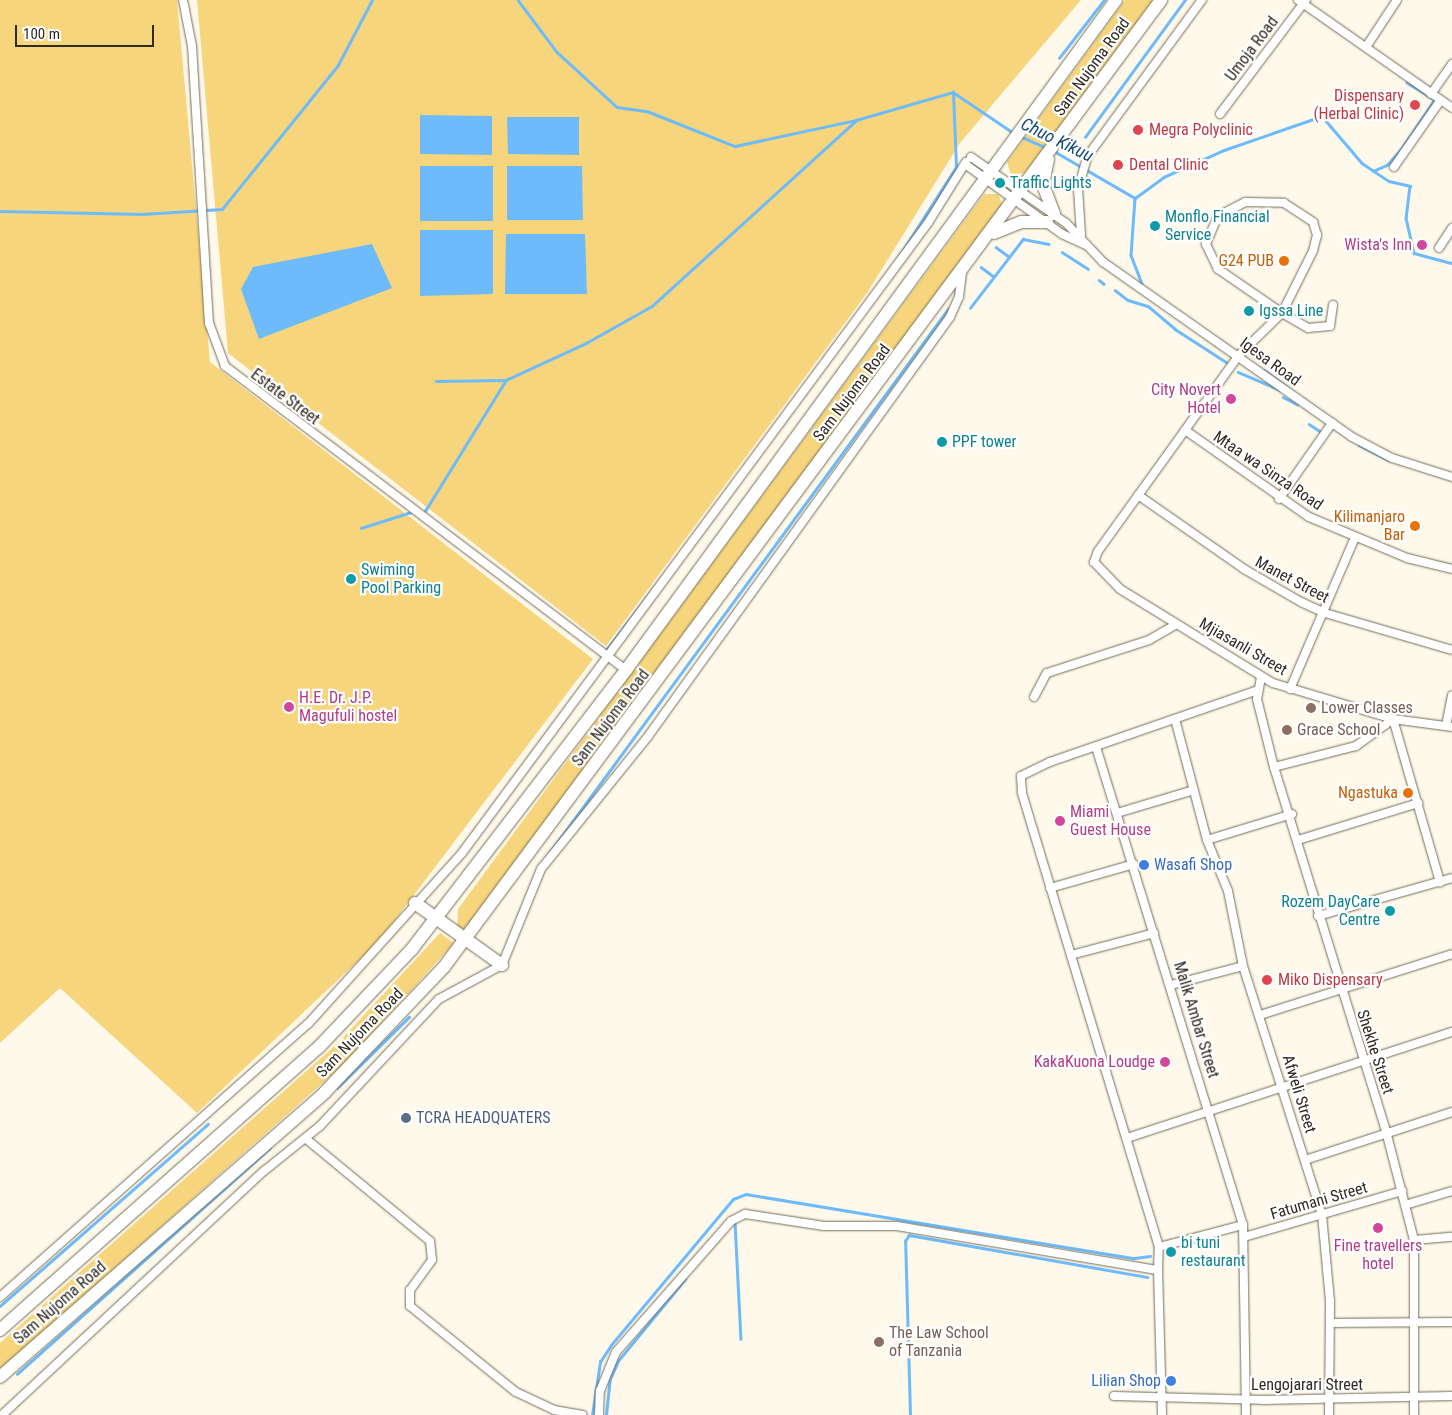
<!DOCTYPE html>
<style>
body{margin:0}
#map{position:relative;width:1452px;height:1415px;overflow:hidden;background:#fff9eb;font-family:"Roboto Condensed",sans-serif}
div>[style]{position:absolute}
[style*='--x']{left:calc(var(--x)*1px);top:calc(var(--y)*1px);width:calc(var(--w)*1px);rotate:calc(var(--a)*1deg)}
.green>*{inset:0;background:#f6d57c}
.water>*{inset:0;background:#6dbbfb}
.stream>*{height:2.5px;margin:-1.25px;padding:0 1.25px;transform-origin:1.25px;border-radius:1.25px;background:#6dbbfb}
.roads{filter:drop-shadow(0 0 1px #746c57) drop-shadow(0 0 1px #746c57)}
.minor>*{height:8px;margin:-4px;padding:0 4px;transform-origin:4px;border-radius:4px;background:#fff}
.primary>*{height:12px;margin:-6px;padding:0 6px;transform-origin:6px;border-radius:6px;background:#fff}
.dots>*{width:14px;height:14px;translate:-50% -50%;box-sizing:border-box;border:2px solid #fff;border-radius:50%}
span{translate:-50% -50%;white-space:nowrap;text-align:center;line-height:1.15;-webkit-text-stroke:4.5px #fff;paint-order:stroke}
.street-label{font-size:16px;color:#2f2b22}
.health-label{font-size:16px;color:#be3a42}
.right{translate:-100% -50%;text-align:right}
.left{translate:0 -50%;text-align:left}
.culture-label{font-size:16px;color:#0d838f}
.hotel-label{font-size:16px;color:#b23c85}
.food-label{font-size:16px;color:#c56008}
.education-label{font-size:16px;color:#785e54}
.shop-label{font-size:16px;color:#366cbe}
.service-label{font-size:16px;color:#4e5e75}
.water-label{font-size:18px;color:#154e78;font-style:italic}
.scale{position:absolute;left:15px;top:25px;width:139px;height:22px;box-sizing:border-box;border:2px solid #2f2b22;border-top:0;padding-left:6px;font-size:15px;line-height:18px;white-space:nowrap;color:#2f2b22;-webkit-text-stroke:4px #fff;paint-order:stroke}
</style>
<div id="map">
<div class="green">
<div style="clip-path:polygon(0 0,177px 0,210px 362px,593px 659px,379px 941px,197px 1113px,60px 988px,0 1043px)"></div>
<div style="clip-path:polygon(197px 0,1081px 0,960px 143px,867px 293px,606px 646px,228px 353px)"></div>
<div style="clip-path:polygon(1125px 0,1153px 0,1025px 173px,1011px 175px,1007px 162px)"></div>
<div style="clip-path:polygon(984px 194px,998px 194px,1003px 206px,466px 932px,457px 931px,458px 909px)"></div>
<div style="clip-path:polygon(440px 933px,454px 943px,346px 1062px,0 1370px,0 1343px,338px 1043px)"></div>
</div>
<div class="water">
<div style="clip-path:polygon(420px 115px,492px 116px,492px 155px,420px 154px)"></div>
<div style="clip-path:polygon(507px 117px,579px 117px,579px 155px,508px 154px)"></div>
<div style="clip-path:polygon(420px 166px,493px 166px,493px 221px,420px 221px)"></div>
<div style="clip-path:polygon(507px 166px,582px 166px,583px 220px,507px 220px)"></div>
<div style="clip-path:polygon(420px 230px,493px 230px,493px 294px,420px 296px)"></div>
<div style="clip-path:polygon(506px 234px,585px 234px,587px 294px,505px 294px)"></div>
<div style="clip-path:polygon(372px 244px,392px 288px,259px 339px,241px 289px,253px 267px)"></div>
</div>
<div class="stream">
<div style="--x:518;--y:0;--w:65;--a:53.1"></div>
<div style="--x:557;--y:52;--w:81;--a:42.5"></div>
<div style="--x:617;--y:107;--w:30;--a:8"></div>
<div style="--x:647;--y:111;--w:95;--a:21.7"></div>
<div style="--x:735;--y:146;--w:124;--a:-12.1"></div>
<div style="--x:856;--y:120;--w:101;--a:-16.1"></div>
<div style="--x:953;--y:92;--w:75;--a:34.1"></div>
<div style="--x:1059;--y:58;--w:73;--a:-52.2"></div>
<div style="--x:1022;--y:137;--w:27;--a:24"></div>
<div style="--x:1085;--y:137;--w:170;--a:-53.9"></div>
<div style="--x:1054;--y:151;--w:94;--a:30.1"></div>
<div style="--x:1135;--y:198;--w:36;--a:-36"></div>
<div style="--x:1164;--y:177;--w:66;--a:-24.2"></div>
<div style="--x:1224;--y:150;--w:104;--a:-19.1"></div>
<div style="--x:1322;--y:116;--w:62;--a:49.6"></div>
<div style="--x:1362;--y:163;--w:32;--a:34"></div>
<div style="--x:1389;--y:181;--w:22;--a:13"></div>
<div style="--x:1410;--y:186;--w:32;--a:97"></div>
<div style="--x:1406;--y:218;--w:36;--a:77"></div>
<div style="--x:1414;--y:253;--w:39;--a:15"></div>
<div style="--x:1373;--y:171;--w:15;--a:-23"></div>
<div style="--x:1387;--y:165;--w:21;--a:-49"></div>
<div style="--x:1401;--y:149;--w:59;--a:-56"></div>
<div style="--x:1434;--y:100;--w:32;--a:-148"></div>
<div style="--x:1407;--y:83;--w:4;--a:-63"></div>
<div style="--x:1135;--y:198;--w:57;--a:94"></div>
<div style="--x:1131;--y:255;--w:30;--a:69"></div>
<div style="--x:0;--y:211;--w:142;--a:1.2"></div>
<div style="--x:142;--y:214;--w:80;--a:-3.6"></div>
<div style="--x:222;--y:209;--w:185;--a:-51.1"></div>
<div style="--x:338;--y:65;--w:73;--a:-62.4"></div>
<div style="--x:996;--y:247;--w:15;--a:37"></div>
<div style="--x:1062;--y:252;--w:31;--a:33"></div>
<div style="--x:896;--y:261;--w:112;--a:-57.4"></div>
<div style="--x:956;--y:167;--w:75;--a:-92.3"></div>
<div style="--x:981;--y:267;--w:15;--a:37"></div>
<div style="--x:1099;--y:280;--w:6;--a:39"></div>
<div style="--x:1115;--y:290;--w:16;--a:38"></div>
<div style="--x:1128;--y:300;--w:21;--a:17"></div>
<div style="--x:1148;--y:306;--w:35;--a:40"></div>
<div style="--x:1175;--y:329;--w:61;--a:32.9"></div>
<div style="--x:970;--y:308;--w:87;--a:-52.5"></div>
<div style="--x:1023;--y:239;--w:26;--a:11"></div>
<div style="--x:1264;--y:370;--w:29;--a:36"></div>
<div style="--x:1238;--y:372;--w:46;--a:23.2"></div>
<div style="--x:436;--y:381;--w:70;--a:-0.8"></div>
<div style="--x:506;--y:380;--w:88;--a:-24.8"></div>
<div style="--x:586;--y:343;--w:76;--a:-29.3"></div>
<div style="--x:652;--y:306;--w:275;--a:-42.3"></div>
<div style="--x:1283;--y:397;--w:16;--a:27"></div>
<div style="--x:1309;--y:424;--w:17;--a:33"></div>
<div style="--x:1359;--y:445;--w:33;--a:27"></div>
<div style="--x:425;--y:511;--w:154;--a:-58.3"></div>
<div style="--x:361;--y:528;--w:52;--a:-17.7"></div>
<div style="--x:607;--y:649;--w:96;--a:-52.7"></div>
<div style="--x:539;--y:867;--w:692;--a:-53.76"></div>
<div style="--x:337;--y:1088;--w:101;--a:-44.6"></div>
<div style="--x:735;--y:1222;--w:117;--a:87.1"></div>
<div style="--x:0;--y:1306;--w:276;--a:-41.2"></div>
<div style="--x:17;--y:1374;--w:339;--a:-41.8"></div>
<div style="--x:592;--y:1415;--w:54;--a:-81.4"></div>
<div style="--x:600;--y:1362;--w:20;--a:-57"></div>
<div style="--x:611;--y:1345;--w:190;--a:-50.1"></div>
<div style="--x:733;--y:1199;--w:14;--a:-21"></div>
<div style="--x:746;--y:1194;--w:393;--a:9.4"></div>
<div style="--x:1134;--y:1258;--w:16;--a:-7"></div>
<div style="--x:606;--y:1415;--w:36;--a:-84"></div>
<div style="--x:610;--y:1379;--w:20;--a:-66"></div>
<div style="--x:618;--y:1361;--w:106;--a:-50.7"></div>
<div style="--x:910;--y:1415;--w:174;--a:-91.6"></div>
<div style="--x:905;--y:1241;--w:7;--a:-56"></div>
<div style="--x:909;--y:1235;--w:242;--a:10"></div>
</div>
<div class="roads">
<div class="minor">
<div style="--x:183;--y:0;--w:47;--a:78.9"></div>
<div style="--x:192;--y:46;--w:278;--a:86.5"></div>
<div style="--x:209;--y:323;--w:46;--a:69.6"></div>
<div style="--x:225;--y:366;--w:503;--a:37.17"></div>
<div style="--x:1298;--y:0;--w:188;--a:35"></div>
<div style="--x:1366;--y:47;--w:56;--a:-56.6"></div>
<div style="--x:1431;--y:94;--w:37;--a:-55"></div>
<div style="--x:1220;--y:114;--w:143;--a:-53"></div>
<div style="--x:971;--y:157;--w:116;--a:34.8"></div>
<div style="--x:1066;--y:223;--w:54;--a:46.5"></div>
<div style="--x:1103;--y:262;--w:304;--a:35.1"></div>
<div style="--x:1352;--y:437;--w:45;--a:27.7"></div>
<div style="--x:1392;--y:458;--w:63;--a:17.6"></div>
<div style="--x:965;--y:164;--w:120;--a:35.8"></div>
<div style="--x:1062;--y:234;--w:26;--a:25"></div>
<div style="--x:1394;--y:167;--w:80;--a:-55.1"></div>
<div style="--x:1081;--y:235;--w:46;--a:-93.7"></div>
<div style="--x:1078;--y:189;--w:33;--a:-74"></div>
<div style="--x:1087;--y:157;--w:195;--a:-53.8"></div>
<div style="--x:1439;--y:248;--w:24;--a:-57"></div>
<div style="--x:1333;--y:305;--w:21;--a:98"></div>
<div style="--x:1330;--y:326;--w:22;--a:175"></div>
<div style="--x:1308;--y:328;--w:30;--a:-150"></div>
<div style="--x:1282;--y:313;--w:78;--a:-145.5"></div>
<div style="--x:1218;--y:269;--w:28;--a:-116"></div>
<div style="--x:1206;--y:244;--w:30;--a:-67"></div>
<div style="--x:1218;--y:216;--w:30;--a:-27"></div>
<div style="--x:1245;--y:202;--w:39;--a:1"></div>
<div style="--x:1284;--y:203;--w:35;--a:33"></div>
<div style="--x:1313;--y:222;--w:14;--a:73"></div>
<div style="--x:1317;--y:235;--w:16;--a:104"></div>
<div style="--x:1313;--y:251;--w:69;--a:116.6"></div>
<div style="--x:1282;--y:313;--w:60;--a:135.7"></div>
<div style="--x:1239;--y:355;--w:241;--a:125.7"></div>
<div style="--x:1098;--y:551;--w:12;--a:110"></div>
<div style="--x:1094;--y:562;--w:37;--a:46"></div>
<div style="--x:1120;--y:589;--w:180;--a:31.6"></div>
<div style="--x:1273;--y:683;--w:125;--a:16.7"></div>
<div style="--x:1393;--y:719;--w:60;--a:7.7"></div>
<div style="--x:1185;--y:430;--w:151;--a:35.1"></div>
<div style="--x:1309;--y:517;--w:106;--a:22.7"></div>
<div style="--x:1407;--y:558;--w:46;--a:13.7"></div>
<div style="--x:1138;--y:495;--w:129;--a:34.9"></div>
<div style="--x:1244;--y:569;--w:66;--a:30.1"></div>
<div style="--x:1301;--y:602;--w:26;--a:25"></div>
<div style="--x:1325;--y:613;--w:132;--a:16.2"></div>
<div style="--x:1279;--y:499;--w:93;--a:-55.1"></div>
<div style="--x:1261;--y:677;--w:22;--a:100"></div>
<div style="--x:1257;--y:699;--w:70;--a:76"></div>
<div style="--x:1274;--y:767;--w:385;--a:72.9"></div>
<div style="--x:1387;--y:1135;--w:108;--a:75.6"></div>
<div style="--x:1414;--y:1240;--w:175;--a:90"></div>
<div style="--x:1290;--y:689;--w:165;--a:-66.8"></div>
<div style="--x:1034;--y:697;--w:27;--a:-62"></div>
<div style="--x:1047;--y:673;--w:107;--a:-17.9"></div>
<div style="--x:1149;--y:640;--w:32;--a:-30"></div>
<div style="--x:1175;--y:719;--w:125;--a:75.2"></div>
<div style="--x:1207;--y:840;--w:55;--a:67.6"></div>
<div style="--x:1228;--y:891;--w:76;--a:78.7"></div>
<div style="--x:1243;--y:966;--w:261;--a:72.4"></div>
<div style="--x:1322;--y:1215;--w:86;--a:84.7"></div>
<div style="--x:1330;--y:1301;--w:114;--a:90.5"></div>
<div style="--x:1446;--y:726;--w:31;--a:-79"></div>
<div style="--x:1096;--y:747;--w:500;--a:72.91"></div>
<div style="--x:1243;--y:1225;--w:190;--a:89.1"></div>
<div style="--x:1274;--y:767;--w:85;--a:-14.4"></div>
<div style="--x:1356;--y:746;--w:46;--a:-36.1"></div>
<div style="--x:1393;--y:719;--w:170;--a:73.9"></div>
<div style="--x:1117;--y:813;--w:80;--a:-16.6"></div>
<div style="--x:1207;--y:840;--w:89;--a:-17"></div>
<div style="--x:1298;--y:840;--w:126;--a:-17.1"></div>
<div style="--x:1050;--y:888;--w:87;--a:-15.9"></div>
<div style="--x:1318;--y:916;--w:139;--a:-15.8"></div>
<div style="--x:1071;--y:955;--w:86;--a:-14.8"></div>
<div style="--x:1171;--y:985;--w:74;--a:-14.8"></div>
<div style="--x:1260;--y:1015;--w:201;--a:-17.6"></div>
<div style="--x:305;--y:1138;--w:162;--a:39.5"></div>
<div style="--x:430;--y:1241;--w:19;--a:84"></div>
<div style="--x:432;--y:1260;--w:37;--a:126"></div>
<div style="--x:410;--y:1290;--w:16;--a:90"></div>
<div style="--x:410;--y:1306;--w:136;--a:39.1"></div>
<div style="--x:516;--y:1392;--w:42;--a:25.3"></div>
<div style="--x:554;--y:1410;--w:29;--a:10"></div>
<div style="--x:1127;--y:1138;--w:342;--a:-18.1"></div>
<div style="--x:1305;--y:1160;--w:155;--a:-18.1"></div>
<div style="--x:1405;--y:1205;--w:49;--a:-16.6"></div>
<div style="--x:1244;--y:1237;--w:165;--a:-16.2"></div>
<div style="--x:1414;--y:1240;--w:38;--a:-5"></div>
<div style="--x:1159;--y:1247;--w:475;--a:-106.8"></div>
<div style="--x:1022;--y:792;--w:16;--a:-94"></div>
<div style="--x:1021;--y:776;--w:32;--a:-26"></div>
<div style="--x:1050;--y:762;--w:220;--a:-19.1"></div>
<div style="--x:1158;--y:1270;--w:145;--a:88.4"></div>
<div style="--x:0;--y:1297;--w:412;--a:-41.6"></div>
<div style="--x:308;--y:1024;--w:230;--a:-48"></div>
<div style="--x:462;--y:853;--w:784;--a:-53.51"></div>
<div style="--x:928;--y:223;--w:72;--a:-58.1"></div>
<div style="--x:1330;--y:1323;--w:122;--a:-0.5"></div>
<div style="--x:1114;--y:1396;--w:148;--a:1.5"></div>
<div style="--x:1262;--y:1400;--w:190;--a:-1.2"></div>
<div style="--x:2;--y:1415;--w:358;--a:-43"></div>
<div style="--x:264;--y:1171;--w:72;--a:-38.8"></div>
<div style="--x:320;--y:1126;--w:174;--a:-46.9"></div>
<div style="--x:439;--y:999;--w:72;--a:-28.4"></div>
<div style="--x:502;--y:965;--w:104;--a:-67.9"></div>
<div style="--x:541;--y:869;--w:172;--a:-51.1"></div>
<div style="--x:649;--y:735;--w:515;--a:-54.24"></div>
<div style="--x:950;--y:317;--w:22;--a:-66"></div>
<div style="--x:959;--y:297;--w:24;--a:-83"></div>
<div style="--x:599;--y:1415;--w:24;--a:-88"></div>
<div style="--x:600;--y:1391;--w:42;--a:-67.7"></div>
<div style="--x:616;--y:1352;--w:174;--a:-48.7"></div>
<div style="--x:731;--y:1221;--w:16;--a:-27"></div>
<div style="--x:745;--y:1214;--w:80;--a:8.6"></div>
<div style="--x:824;--y:1226;--w:73;--a:0"></div>
<div style="--x:897;--y:1226;--w:265;--a:9.6"></div>
<div style="--x:1158;--y:1270;--w:23;--a:-88"></div>
<div style="--x:1159;--y:1247;--w:87;--a:-14.7"></div>
</div>
<div class="primary">
<div style="--x:1048;--y:159;--w:26;--a:101"></div>
<div style="--x:1043;--y:185;--w:31;--a:69"></div>
<div style="--x:994;--y:233;--w:29;--a:-22"></div>
<div style="--x:1021;--y:222;--w:26;--a:0"></div>
<div style="--x:415;--y:903;--w:107;--a:35.5"></div>
<div style="--x:0;--y:1330;--w:426;--a:-41.6"></div>
<div style="--x:319;--y:1047;--w:135;--a:-46.5"></div>
<div style="--x:412;--y:949;--w:352;--a:-52.5"></div>
<div style="--x:626;--y:670;--w:830;--a:-53.82"></div>
<div style="--x:0;--y:1377;--w:432;--a:-41.2"></div>
<div style="--x:325;--y:1092;--w:173;--a:-46.4"></div>
<div style="--x:444;--y:967;--w:1204;--a:-53.44"></div>
</div>
</div>
<div class="dots">
<div style="left:1415px;top:105px;background:#e0444e"></div>
<div style="left:1138px;top:130px;background:#e0444e"></div>
<div style="left:1118px;top:165px;background:#e0444e"></div>
<div style="left:1000px;top:183px;background:#0f9aa8"></div>
<div style="left:1155px;top:226px;background:#0f9aa8"></div>
<div style="left:1422px;top:245px;background:#d1479c"></div>
<div style="left:1284px;top:261px;background:#e8710a"></div>
<div style="left:1249px;top:311px;background:#0f9aa8"></div>
<div style="left:1231px;top:399px;background:#d1479c"></div>
<div style="left:942px;top:442px;background:#0f9aa8"></div>
<div style="left:1415px;top:526px;background:#e8710a"></div>
<div style="left:351px;top:579px;background:#0f9aa8"></div>
<div style="left:289px;top:707px;background:#d1479c"></div>
<div style="left:1311px;top:708px;background:#8d6e63"></div>
<div style="left:1287px;top:730px;background:#8d6e63"></div>
<div style="left:1408px;top:793px;background:#e8710a"></div>
<div style="left:1060px;top:821px;background:#d1479c"></div>
<div style="left:1144px;top:865px;background:#3f7fe0"></div>
<div style="left:1390px;top:911px;background:#0f9aa8"></div>
<div style="left:1267px;top:980px;background:#e0444e"></div>
<div style="left:1165px;top:1062px;background:#d1479c"></div>
<div style="left:406px;top:1118px;background:#5c6f8a"></div>
<div style="left:1378px;top:1228px;background:#d1479c"></div>
<div style="left:1171px;top:1252px;background:#0f9aa8"></div>
<div style="left:879px;top:1342px;background:#8d6e63"></div>
<div style="left:1171px;top:1381px;background:#3f7fe0"></div>
</div>
<div class="street-label">
<span style="left:1252px;top:49px;rotate:-53deg">Umoja Road</span>
<span style="left:1092px;top:67px;rotate:-54deg">Sam Nujoma Road</span>
<span style="left:1270px;top:362px;rotate:36deg">Igesa Road</span>
<span style="left:852px;top:393px;rotate:-53deg">Sam Nujoma Road</span>
<span style="left:285px;top:397px;rotate:37deg">Estate Street</span>
<span style="left:1268px;top:471px;rotate:34deg">Mtaa wa Sinza Road</span>
<span style="left:1292px;top:580px;rotate:28deg">Manet Street</span>
<span style="left:1243px;top:647px;rotate:30deg">Mjiasanli Street</span>
<span style="left:611px;top:718px;rotate:-53deg">Sam Nujoma Road</span>
<span style="left:1196px;top:1020px;rotate:73deg">Malik Ambar Street</span>
<span style="left:360px;top:1033px;rotate:-46deg">Sam Nujoma Road</span>
<span style="left:1375px;top:1052px;rotate:72deg">Shekhe Street</span>
<span style="left:1299px;top:1094px;rotate:73deg">Afweli Street</span>
<span style="left:1319px;top:1201px;rotate:-16deg">Fatumani Street</span>
<span style="left:60px;top:1303px;rotate:-41deg">Sam Nujoma Road</span>
<span style="left:1307px;top:1385px">Lengojarari Street</span>
</div>
<div class="health-label">
<span class="right" style="left:1404px;top:105px">Dispensary<br>(Herbal Clinic)</span>
<span class="left" style="left:1149px;top:130px">Megra Polyclinic</span>
<span class="left" style="left:1129px;top:165px">Dental Clinic</span>
<span class="left" style="left:1278px;top:980px">Miko Dispensary</span>
</div>
<div class="culture-label">
<span class="left" style="left:1010px;top:183px">Traffic Lights</span>
<span class="left" style="left:1165px;top:226px">Monflo Financial<br>Service</span>
<span class="left" style="left:1259px;top:311px">Igssa Line</span>
<span class="left" style="left:952px;top:442px">PPF tower</span>
<span class="left" style="left:361px;top:579px">Swiming<br>Pool Parking</span>
<span class="right" style="left:1380px;top:911px">Rozem DayCare<br>Centre</span>
<span class="left" style="left:1181px;top:1252px">bi tuni<br>restaurant</span>
</div>
<div class="hotel-label">
<span class="right" style="left:1412px;top:245px">Wista's Inn</span>
<span class="right" style="left:1221px;top:399px">City Novert<br>Hotel</span>
<span class="left" style="left:299px;top:707px">H.E. Dr. J.P.<br>Magufuli hostel</span>
<span class="left" style="left:1070px;top:821px">Miami<br>Guest House</span>
<span class="right" style="left:1155px;top:1062px">KakaKuona Loudge</span>
<span style="left:1378px;top:1255px">Fine travellers<br>hotel</span>
</div>
<div class="food-label">
<span class="right" style="left:1274px;top:261px">G24 PUB</span>
<span class="right" style="left:1405px;top:526px">Kilimanjaro<br>Bar</span>
<span class="right" style="left:1398px;top:793px">Ngastuka</span>
</div>
<div class="education-label">
<span class="left" style="left:1321px;top:708px">Lower Classes</span>
<span class="left" style="left:1297px;top:730px">Grace School</span>
<span class="left" style="left:889px;top:1342px">The Law School<br>of Tanzania</span>
</div>
<div class="shop-label">
<span class="left" style="left:1154px;top:865px">Wasafi Shop</span>
<span class="right" style="left:1161px;top:1381px">Lilian Shop</span>
</div>
<div class="service-label">
<span class="left" style="left:416px;top:1118px">TCRA HEADQUATERS</span>
</div>
<div class="water-label">
<span style="left:1057px;top:140px;rotate:26deg">Chuo Kikuu</span>
</div>
<div class="scale">100 m</div>
</div>
